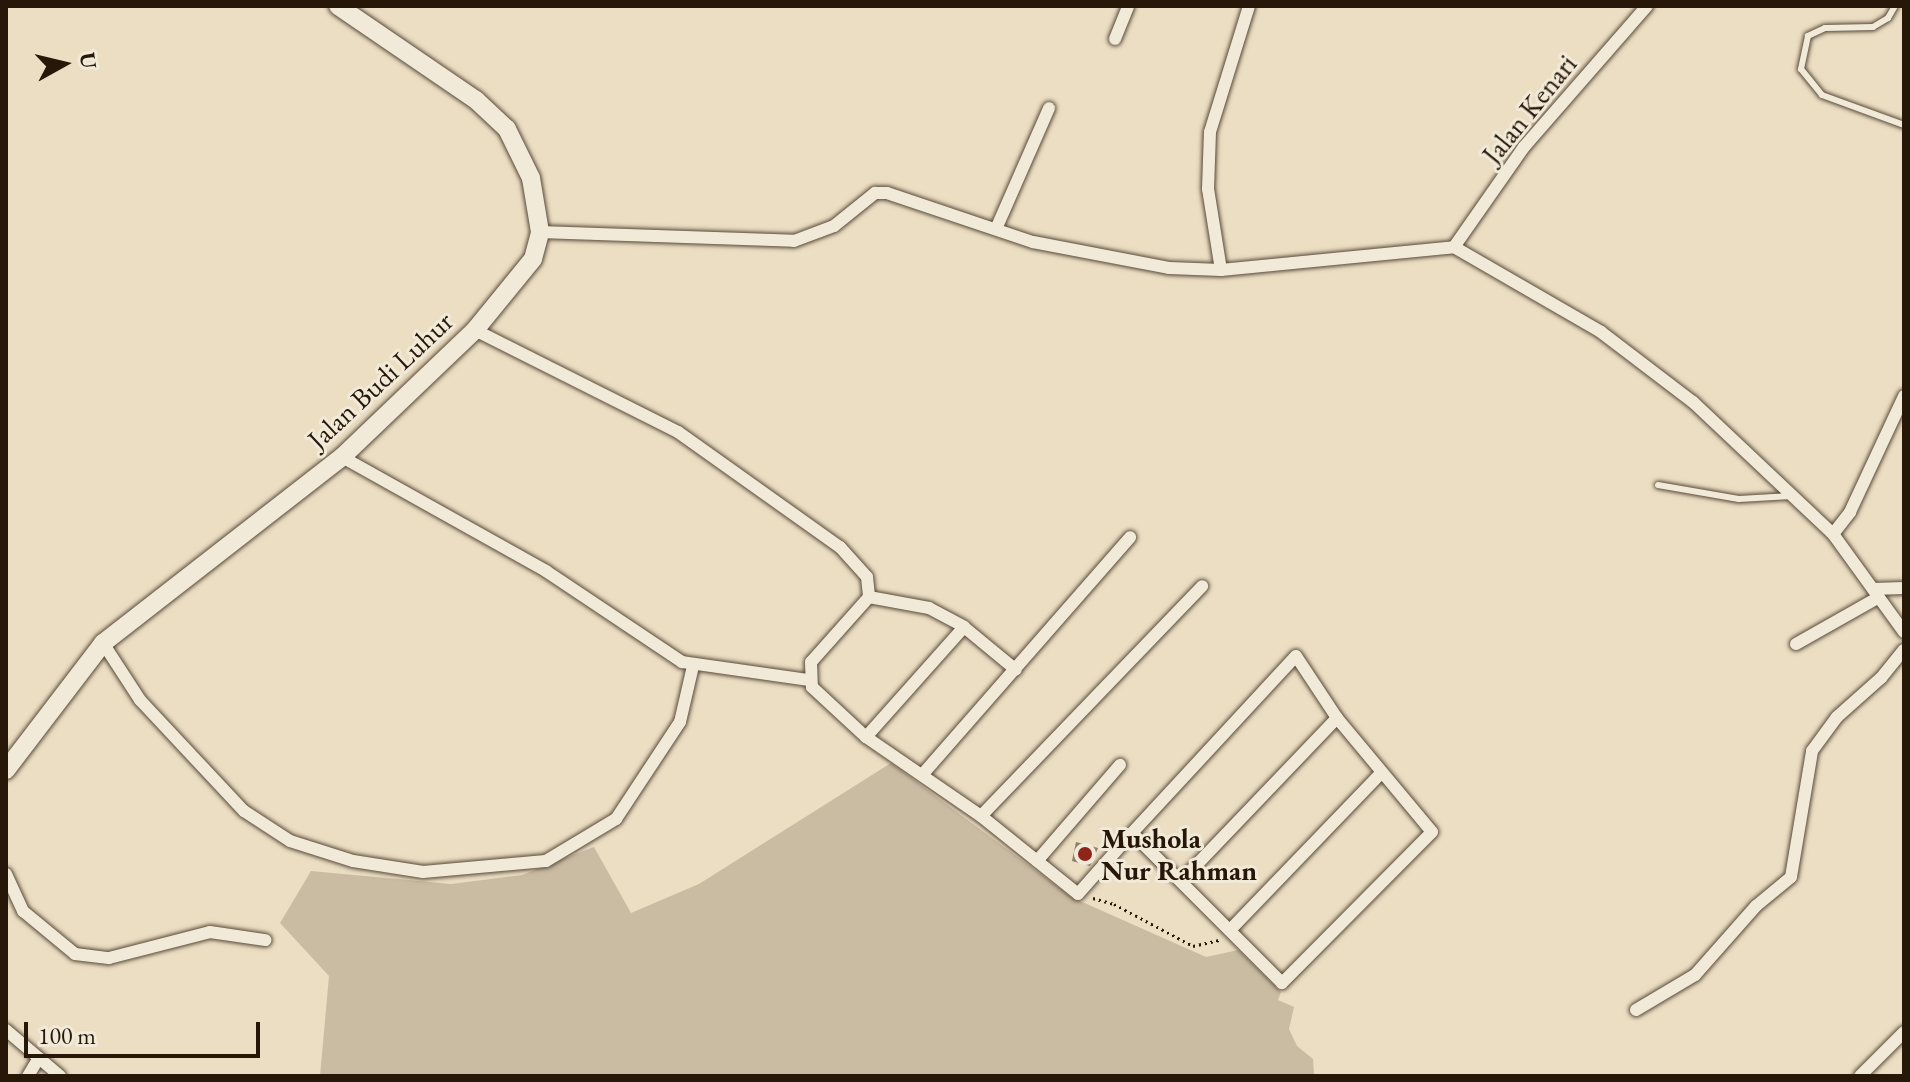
<!DOCTYPE html>
<style>
body{margin:0}
#map{position:relative;width:1910px;height:1082px;overflow:hidden;background:#ebdec3;font-family:"EB Garamond",serif}
div>[style]{position:absolute}
[style*='--x']{left:calc(var(--x)*1px);top:calc(var(--y)*1px);width:calc(var(--w)*1px);rotate:calc(var(--a)*1deg)}
.green>*{inset:0;background:#cabca3}
.building>*{inset:0;background:#8d7e6a}
.path>*{height:3px;margin-top:-1.5px;transform-origin:0;background:repeating-linear-gradient(90deg,#271709 0 2px,transparent 0 6px)}
.roads{filter:drop-shadow(0 0 2px #584938) drop-shadow(0 0 2px #584938)}
.lane>*{height:6px;margin:-3px;padding:0 3px;transform-origin:3px;border-radius:3px;background:#f2ead8}
.street>*{height:12px;margin:-6px;padding:0 6px;transform-origin:6px;border-radius:6px;background:#f2ead8}
.secondary>*{height:18px;margin:-9px;padding:0 9px;transform-origin:9px;border-radius:9px;background:#f2ead8}
.dots>*{width:22px;height:22px;translate:-50% -50%;box-sizing:border-box;border:4px solid #f2ead8;border-radius:50%}
span{translate:-50% -50%;white-space:nowrap;text-align:center;line-height:1.15;-webkit-text-stroke:6px #f2ead8;paint-order:stroke}
.street-label{font-size:28px;color:#271709}
.poi-label{font-size:28px;color:#271709;font-weight:700}
.left{translate:0 -50%;text-align:left}
.frame{position:absolute;inset:0;border:8px solid #271709;pointer-events:none}
.north{position:absolute;left:24px;top:24px;width:80px;height:80px;-webkit-text-stroke:6px #f2ead8;paint-order:stroke;rotate:82deg;font-size:22px;font-weight:700;line-height:32px;text-align:center;color:#271709}
.north::after{content:'';display:block;margin:auto;width:28px;height:36px;background:#271709;clip-path:polygon(50% 0,100% 100%,50% 72%,0 100%)}
.scale{position:absolute;left:24px;top:1022px;width:236px;height:36px;box-sizing:border-box;border:4px solid #271709;border-top:0;padding-left:10px;font-size:24px;line-height:28px;white-space:nowrap;color:#271709;-webkit-text-stroke:6px #f2ead8;paint-order:stroke}
</style>
<div id="map">
<div class="green">
<div style="clip-path:polygon(891px 763px,1071px 897px,1206px 957px,1238px 950px,1281px 992px,1278px 1000px,1294px 1007px,1289px 1029px,1297px 1046px,1313px 1059px,1314px 1074px,320px 1076px,329px 976px,280px 923px,311px 871px,451px 884px,522px 875px,594px 847px,631px 913px,699px 884px)"></div>
</div>
<div class="building">
<div style="clip-path:polygon(1076px 842px,1098px 848px,1090px 866px,1072px 861px)"></div>
</div>
<div class="path">
<div style="--x:1093;--y:898;--w:22;--a:16"></div>
<div style="--x:1114;--y:904;--w:89;--a:28"></div>
<div style="--x:1193;--y:946;--w:28;--a:-13"></div>
</div>
<div class="roads">
<div class="lane">
<div style="--x:1895;--y:6;--w:14;--a:120"></div>
<div style="--x:1888;--y:18;--w:17;--a:149"></div>
<div style="--x:1873;--y:27;--w:48;--a:178.8"></div>
<div style="--x:1825;--y:28;--w:19;--a:155"></div>
<div style="--x:1808;--y:36;--w:34;--a:102"></div>
<div style="--x:1801;--y:69;--w:33;--a:51"></div>
<div style="--x:1822;--y:95;--w:87;--a:20.1"></div>
<div style="--x:1658;--y:485;--w:82;--a:9.8"></div>
<div style="--x:1739;--y:499;--w:52;--a:-3.3"></div>
</div>
<div class="street">
<div style="--x:1115;--y:39;--w:35;--a:-68"></div>
<div style="--x:996;--y:229;--w:132;--a:-66.3"></div>
<div style="--x:540;--y:232;--w:254;--a:2"></div>
<div style="--x:794;--y:241;--w:43;--a:-20.6"></div>
<div style="--x:834;--y:226;--w:53;--a:-38.8"></div>
<div style="--x:875;--y:193;--w:12;--a:0"></div>
<div style="--x:887;--y:193;--w:154;--a:18.6"></div>
<div style="--x:1033;--y:242;--w:138;--a:10.8"></div>
<div style="--x:1169;--y:268;--w:52;--a:2.2"></div>
<div style="--x:1221;--y:270;--w:234;--a:-5.6"></div>
<div style="--x:1454;--y:247;--w:170;--a:30"></div>
<div style="--x:1601;--y:332;--w:116;--a:37.3"></div>
<div style="--x:1693;--y:402;--w:192;--a:43.3"></div>
<div style="--x:1833;--y:534;--w:121;--a:54.1"></div>
<div style="--x:1454;--y:247;--w:122;--a:-55"></div>
<div style="--x:1524;--y:147;--w:187;--a:-48.9"></div>
<div style="--x:1221;--y:270;--w:82;--a:-99.1"></div>
<div style="--x:1208;--y:189;--w:57;--a:-88"></div>
<div style="--x:1210;--y:132;--w:132;--a:-72.8"></div>
<div style="--x:475;--y:330;--w:227;--a:26.7"></div>
<div style="--x:678;--y:432;--w:199;--a:35.4"></div>
<div style="--x:840;--y:547;--w:40;--a:48"></div>
<div style="--x:867;--y:577;--w:20;--a:84"></div>
<div style="--x:869;--y:597;--w:87;--a:131.7"></div>
<div style="--x:811;--y:662;--w:25;--a:88"></div>
<div style="--x:812;--y:687;--w:74;--a:42.8"></div>
<div style="--x:866;--y:737;--w:140;--a:34.5"></div>
<div style="--x:981;--y:816;--w:124;--a:38.8"></div>
<div style="--x:1078;--y:894;--w:81;--a:-48.5"></div>
<div style="--x:1132;--y:833;--w:241;--a:-47.2"></div>
<div style="--x:1296;--y:656;--w:74;--a:56.5"></div>
<div style="--x:1337;--y:718;--w:148;--a:50.2"></div>
<div style="--x:1432;--y:832;--w:213;--a:134.8"></div>
<div style="--x:1282;--y:983;--w:212;--a:-135"></div>
<div style="--x:342;--y:457;--w:234;--a:29.2"></div>
<div style="--x:546;--y:571;--w:164;--a:33.8"></div>
<div style="--x:682;--y:662;--w:128;--a:8.1"></div>
<div style="--x:1833;--y:534;--w:28;--a:-52"></div>
<div style="--x:1850;--y:512;--w:128;--a:-65"></div>
<div style="--x:1873;--y:589;--w:31;--a:-2"></div>
<div style="--x:869;--y:597;--w:61;--a:10.4"></div>
<div style="--x:929;--y:608;--w:40;--a:28"></div>
<div style="--x:103;--y:643;--w:68;--a:57"></div>
<div style="--x:140;--y:700;--w:152;--a:46.9"></div>
<div style="--x:244;--y:811;--w:55;--a:33.1"></div>
<div style="--x:290;--y:841;--w:66;--a:17.6"></div>
<div style="--x:353;--y:861;--w:71;--a:8.9"></div>
<div style="--x:423;--y:872;--w:123;--a:-5.1"></div>
<div style="--x:546;--y:861;--w:82;--a:-31"></div>
<div style="--x:616;--y:819;--w:116;--a:-56.6"></div>
<div style="--x:680;--y:722;--w:57;--a:-76.9"></div>
<div style="--x:1796;--y:644;--w:95;--a:-29.5"></div>
<div style="--x:866;--y:737;--w:147;--a:-48.3"></div>
<div style="--x:964;--y:627;--w:67;--a:39.6"></div>
<div style="--x:922;--y:775;--w:316;--a:-48.8"></div>
<div style="--x:981;--y:816;--w:319;--a:-46.1"></div>
<div style="--x:1037;--y:861;--w:127;--a:-49.2"></div>
<div style="--x:6;--y:874;--w:41;--a:65.3"></div>
<div style="--x:23;--y:911;--w:67;--a:39.6"></div>
<div style="--x:75;--y:954;--w:34;--a:7"></div>
<div style="--x:109;--y:958;--w:104;--a:-14.4"></div>
<div style="--x:210;--y:932;--w:56;--a:8.3"></div>
<div style="--x:1183;--y:879;--w:223;--a:-46.3"></div>
<div style="--x:1231;--y:929;--w:215;--a:-46.1"></div>
<div style="--x:1636;--y:1010;--w:69;--a:-30.7"></div>
<div style="--x:1695;--y:975;--w:92;--a:-48.5"></div>
<div style="--x:1756;--y:906;--w:45;--a:-39.6"></div>
<div style="--x:1791;--y:877;--w:128;--a:-80.5"></div>
<div style="--x:1812;--y:751;--w:42;--a:-53.7"></div>
<div style="--x:1837;--y:717;--w:59;--a:-41.6"></div>
<div style="--x:1881;--y:678;--w:36;--a:-51"></div>
<div style="--x:6;--y:1030;--w:71;--a:40.4"></div>
<div style="--x:28;--y:1076;--w:21;--a:-59"></div>
<div style="--x:1860;--y:1076;--w:62;--a:-45"></div>
</div>
<div class="secondary">
<div style="--x:6;--y:770;--w:160;--a:-52.6"></div>
<div style="--x:103;--y:643;--w:303;--a:-37.9"></div>
<div style="--x:342;--y:457;--w:184;--a:-43.7"></div>
<div style="--x:475;--y:330;--w:92;--a:-50.8"></div>
<div style="--x:533;--y:259;--w:28;--a:-75"></div>
<div style="--x:540;--y:232;--w:55;--a:-99.5"></div>
<div style="--x:531;--y:178;--w:55;--a:-116.1"></div>
<div style="--x:507;--y:129;--w:42;--a:-136.9"></div>
<div style="--x:476;--y:100;--w:167;--a:-145.7"></div>
</div>
</div>
<div class="dots">
<div style="left:1085px;top:854px;background:#8f2418"></div>
</div>
<div class="street-label">
<span style="left:1529px;top:109px;rotate:-51deg">Jalan Kenari</span>
<span style="left:380px;top:380px;rotate:-43deg">Jalan Budi Luhur</span>
</div>
<div class="poi-label">
<span class="left" style="left:1101px;top:854px">Mushola<br>Nur Rahman</span>
</div>
<div class="frame"></div>
<div class="north">U</div>
<div class="scale">100 m</div>
</div>
